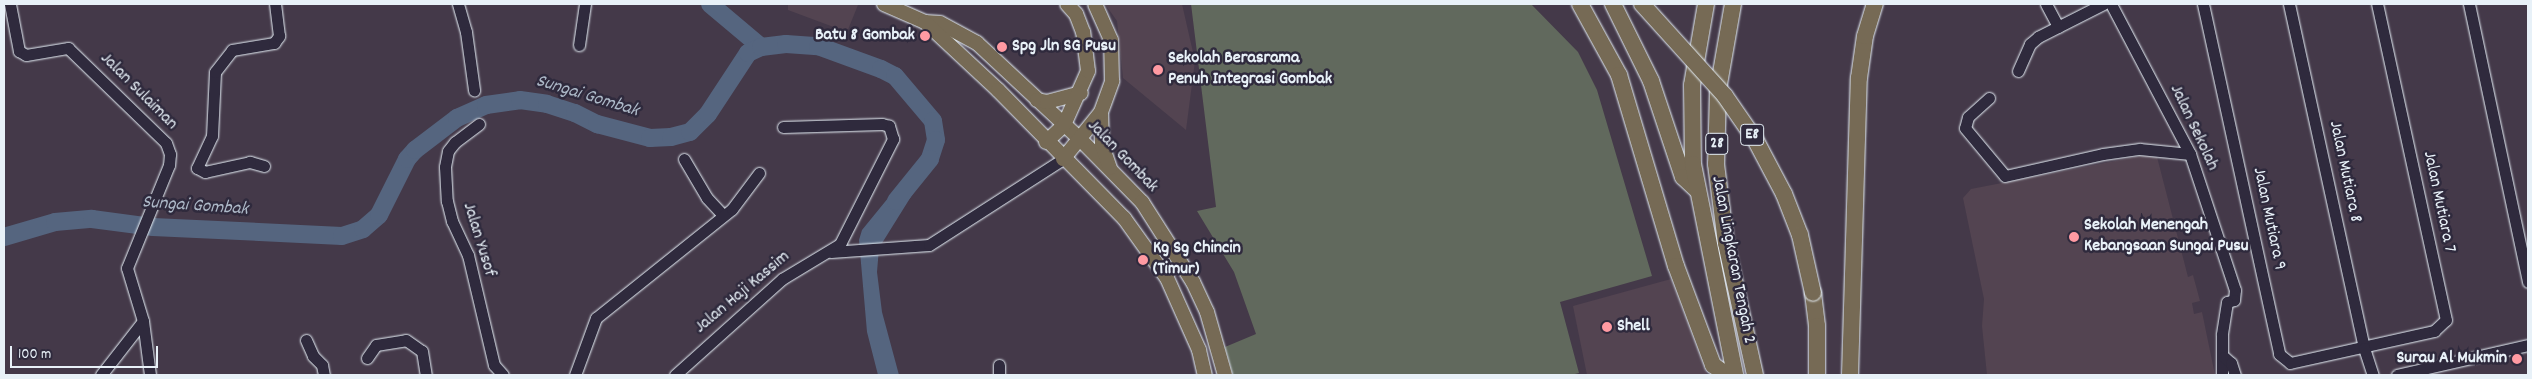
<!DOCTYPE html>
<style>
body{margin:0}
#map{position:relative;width:2532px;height:379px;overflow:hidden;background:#443949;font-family:Dekko,sans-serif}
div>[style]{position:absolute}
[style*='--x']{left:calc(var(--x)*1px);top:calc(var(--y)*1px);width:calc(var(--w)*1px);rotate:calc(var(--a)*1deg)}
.built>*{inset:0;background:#534451}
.green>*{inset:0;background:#61695d}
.water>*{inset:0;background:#55657f}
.river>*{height:18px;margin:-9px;padding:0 9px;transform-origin:9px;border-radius:9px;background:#55657f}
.roads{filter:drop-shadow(0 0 1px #e8f1f8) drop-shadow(0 0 1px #e8f1f8)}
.minor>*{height:11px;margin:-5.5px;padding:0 5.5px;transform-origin:5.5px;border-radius:5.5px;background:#2f2a3d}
.major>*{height:14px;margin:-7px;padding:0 7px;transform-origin:7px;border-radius:7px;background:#766a55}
.highway>*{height:16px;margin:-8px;padding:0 8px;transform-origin:8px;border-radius:8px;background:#766a55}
.bridges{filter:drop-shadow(0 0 1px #e8f1f8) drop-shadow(0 0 1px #e8f1f8)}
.highway-bridge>*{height:16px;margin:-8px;padding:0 8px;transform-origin:8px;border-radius:8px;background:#766a55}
.dots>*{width:14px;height:14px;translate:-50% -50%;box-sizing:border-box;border:2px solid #2f2a3d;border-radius:50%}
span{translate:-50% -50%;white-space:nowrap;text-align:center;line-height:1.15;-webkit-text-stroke:5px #2f2a3d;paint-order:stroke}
.shield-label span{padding:1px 4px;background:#2f2a3d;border:1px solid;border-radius:4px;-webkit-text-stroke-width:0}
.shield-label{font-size:16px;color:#e8f1f8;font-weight:700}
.poi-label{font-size:18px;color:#e8f1f8;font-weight:700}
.right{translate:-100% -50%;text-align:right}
.left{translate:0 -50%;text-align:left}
.street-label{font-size:18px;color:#e8f1f8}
.water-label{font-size:19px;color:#adb9c8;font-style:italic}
.frame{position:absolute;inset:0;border:5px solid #e8f1f8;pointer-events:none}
.scale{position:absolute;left:10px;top:346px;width:148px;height:22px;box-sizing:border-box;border:2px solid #e8f1f8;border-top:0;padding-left:6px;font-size:15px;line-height:18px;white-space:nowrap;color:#e8f1f8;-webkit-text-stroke:4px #2f2a3d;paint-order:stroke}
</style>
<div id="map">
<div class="built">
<div style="clip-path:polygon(788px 4px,855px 4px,858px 5px,847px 32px,788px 10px)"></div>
<div style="clip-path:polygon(1105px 4px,1182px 4px,1195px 61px,1186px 130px,1123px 78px,1117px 21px)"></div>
<div style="clip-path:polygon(2156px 153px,2188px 277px,2193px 275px,2200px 301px,2192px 303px,2194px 314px,2202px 312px,2215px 375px,1987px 375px,1982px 326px,1984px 299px,1963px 198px,1971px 189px)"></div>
<div style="clip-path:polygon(1671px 279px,1707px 375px,1587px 375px,1573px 306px)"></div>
</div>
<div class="green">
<div style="clip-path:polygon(1191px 4px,1531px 4px,1578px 52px,1597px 90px,1652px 276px,1560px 302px,1579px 373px,1571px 375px,1233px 375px,1225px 347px,1256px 334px,1234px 272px,1197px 211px,1216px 207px)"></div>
</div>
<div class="water">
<div style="clip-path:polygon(902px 181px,917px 187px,879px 248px,877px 272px,882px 312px,899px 375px,878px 375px,867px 332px,859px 240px,862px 230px)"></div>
</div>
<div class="river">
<div style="--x:710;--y:4;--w:67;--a:40.1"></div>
<div style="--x:4;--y:237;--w:53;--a:-16.4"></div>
<div style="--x:55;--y:222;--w:37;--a:-5"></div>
<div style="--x:92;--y:219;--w:62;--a:7.5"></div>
<div style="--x:153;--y:227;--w:189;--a:2.7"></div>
<div style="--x:342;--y:236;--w:22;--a:-18"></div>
<div style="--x:363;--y:229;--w:21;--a:-41"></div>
<div style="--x:379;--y:215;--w:63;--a:-63.4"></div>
<div style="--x:407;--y:159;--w:12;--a:-48"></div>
<div style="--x:415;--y:150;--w:53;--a:-37.3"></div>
<div style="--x:457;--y:118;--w:32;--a:-24"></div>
<div style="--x:486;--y:105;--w:34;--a:-8"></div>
<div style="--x:520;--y:100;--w:27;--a:8"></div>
<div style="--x:547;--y:104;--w:29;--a:18"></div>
<div style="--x:575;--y:113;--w:25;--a:27"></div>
<div style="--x:597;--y:124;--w:55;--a:14.8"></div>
<div style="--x:650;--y:138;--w:21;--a:-3"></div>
<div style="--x:671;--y:137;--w:20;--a:-15"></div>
<div style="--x:690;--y:132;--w:25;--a:-45"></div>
<div style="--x:708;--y:114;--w:73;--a:-56.7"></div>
<div style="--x:748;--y:53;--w:14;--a:-25"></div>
<div style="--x:761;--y:47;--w:25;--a:-7"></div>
<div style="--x:786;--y:44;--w:32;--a:4"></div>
<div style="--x:818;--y:46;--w:67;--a:20.1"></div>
<div style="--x:881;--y:69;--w:16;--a:27"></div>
<div style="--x:895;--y:76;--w:59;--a:49.8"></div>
<div style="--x:933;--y:121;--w:19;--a:81"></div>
<div style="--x:936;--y:140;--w:20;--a:108"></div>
<div style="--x:930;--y:159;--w:54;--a:129"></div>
</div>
<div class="roads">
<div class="minor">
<div style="--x:10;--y:4;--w:48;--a:79.2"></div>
<div style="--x:19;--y:51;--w:8;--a:30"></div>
<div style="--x:26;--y:55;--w:43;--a:-9.5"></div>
<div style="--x:68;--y:48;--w:136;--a:44.1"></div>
<div style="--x:166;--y:143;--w:12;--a:70"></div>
<div style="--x:170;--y:154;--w:11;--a:95"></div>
<div style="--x:169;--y:165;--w:111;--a:112.2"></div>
<div style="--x:127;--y:268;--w:55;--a:73.2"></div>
<div style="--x:143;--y:321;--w:54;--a:82.6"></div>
<div style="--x:458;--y:4;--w:29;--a:74"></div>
<div style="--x:466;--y:32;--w:59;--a:82.1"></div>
<div style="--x:2046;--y:4;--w:26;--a:62"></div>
<div style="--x:2111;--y:4;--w:170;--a:62.2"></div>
<div style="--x:2190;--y:154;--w:143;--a:71.7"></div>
<div style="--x:2235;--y:290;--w:10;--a:96"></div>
<div style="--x:2234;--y:300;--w:7;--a:164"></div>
<div style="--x:2227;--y:302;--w:33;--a:99"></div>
<div style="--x:2222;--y:335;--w:40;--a:90"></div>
<div style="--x:2203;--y:4;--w:358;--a:77.7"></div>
<div style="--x:2279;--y:354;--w:14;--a:39"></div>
<div style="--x:2290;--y:363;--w:148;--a:-12.5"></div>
<div style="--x:2434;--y:331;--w:16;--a:-43"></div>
<div style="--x:2446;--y:320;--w:323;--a:-102.3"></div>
<div style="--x:2289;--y:4;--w:352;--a:77.7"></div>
<div style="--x:2364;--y:348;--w:28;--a:72"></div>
<div style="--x:2469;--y:4;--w:284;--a:78"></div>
<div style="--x:579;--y:45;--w:41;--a:-81.7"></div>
<div style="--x:2018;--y:71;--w:30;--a:-66"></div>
<div style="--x:2030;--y:44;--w:11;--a:-41"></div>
<div style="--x:2038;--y:37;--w:73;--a:-26.9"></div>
<div style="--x:1989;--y:98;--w:28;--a:138"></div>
<div style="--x:1968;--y:117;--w:11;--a:105"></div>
<div style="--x:1965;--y:128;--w:62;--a:50.2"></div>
<div style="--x:2005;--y:176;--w:100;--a:-12.7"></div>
<div style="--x:2103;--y:154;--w:37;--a:-8"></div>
<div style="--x:2140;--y:149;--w:50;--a:5.7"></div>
<div style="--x:479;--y:124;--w:30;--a:143"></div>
<div style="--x:455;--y:142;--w:11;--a:128"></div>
<div style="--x:448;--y:151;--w:16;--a:101"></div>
<div style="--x:445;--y:167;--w:34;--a:87"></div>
<div style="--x:447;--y:201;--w:21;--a:76"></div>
<div style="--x:452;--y:221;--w:38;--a:65"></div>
<div style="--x:468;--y:255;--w:113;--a:76.7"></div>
<div style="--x:494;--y:365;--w:13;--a:48"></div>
<div style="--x:684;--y:159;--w:45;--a:59.5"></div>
<div style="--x:707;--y:198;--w:23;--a:47"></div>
<div style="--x:264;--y:166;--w:15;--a:-164"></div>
<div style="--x:250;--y:162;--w:46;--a:167.5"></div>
<div style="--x:205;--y:172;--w:9;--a:-153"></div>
<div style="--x:197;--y:168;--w:35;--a:-65"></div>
<div style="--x:212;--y:136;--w:64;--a:-87.3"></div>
<div style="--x:215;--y:72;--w:28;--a:-52"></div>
<div style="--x:232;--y:50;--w:43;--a:-9.5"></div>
<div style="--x:274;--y:43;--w:9;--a:-54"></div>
<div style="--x:279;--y:36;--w:32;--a:-97"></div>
<div style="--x:831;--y:252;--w:98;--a:-4.1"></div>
<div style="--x:929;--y:245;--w:159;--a:-32.7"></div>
<div style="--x:306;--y:340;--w:17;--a:66"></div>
<div style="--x:313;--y:356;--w:13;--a:45"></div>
<div style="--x:322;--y:365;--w:10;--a:79"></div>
<div style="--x:2224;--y:357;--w:9;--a:41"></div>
<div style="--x:2231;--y:363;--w:13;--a:72"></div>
<div style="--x:367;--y:358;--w:16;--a:-55"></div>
<div style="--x:376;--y:345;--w:30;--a:-9"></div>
<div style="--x:406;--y:340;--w:19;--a:35"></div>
<div style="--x:422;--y:351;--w:24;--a:81"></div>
<div style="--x:999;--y:365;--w:10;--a:90"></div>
<div style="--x:101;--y:375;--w:68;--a:-52.1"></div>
<div style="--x:575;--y:375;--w:61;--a:-69.8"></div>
<div style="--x:596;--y:318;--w:174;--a:-38.7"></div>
<div style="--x:732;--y:209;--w:45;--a:-53.1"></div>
<div style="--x:675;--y:375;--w:144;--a:-41.9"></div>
<div style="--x:782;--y:279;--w:68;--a:-31.1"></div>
<div style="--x:840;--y:244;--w:118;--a:-63.2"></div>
<div style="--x:893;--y:139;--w:14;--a:-107"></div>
<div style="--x:889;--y:126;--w:7;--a:-164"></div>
<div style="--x:882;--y:124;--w:99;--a:178.3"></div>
<div style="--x:2397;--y:375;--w:134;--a:-12.9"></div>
</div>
<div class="major">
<div style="--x:884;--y:4;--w:45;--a:23.7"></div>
<div style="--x:925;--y:22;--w:15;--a:4"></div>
<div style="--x:940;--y:23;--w:42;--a:28.4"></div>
<div style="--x:977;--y:43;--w:142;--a:43"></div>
<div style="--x:1081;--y:140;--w:87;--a:45.5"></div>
<div style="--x:1142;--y:202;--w:95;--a:57.5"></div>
<div style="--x:1193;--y:282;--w:33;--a:65"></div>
<div style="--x:1207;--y:312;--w:66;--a:74.1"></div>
<div style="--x:925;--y:22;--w:100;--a:43"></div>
<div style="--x:998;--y:90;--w:180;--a:45.5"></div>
<div style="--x:1124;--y:218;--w:74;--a:54.4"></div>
<div style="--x:1167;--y:278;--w:79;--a:66"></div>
<div style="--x:1199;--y:350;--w:26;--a:77"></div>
<div style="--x:1037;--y:100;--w:10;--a:11"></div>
<div style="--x:1047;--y:102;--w:35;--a:-15"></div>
<div style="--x:1101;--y:113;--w:32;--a:88"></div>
<div style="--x:1102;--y:145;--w:24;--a:71"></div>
<div style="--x:1046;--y:142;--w:25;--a:-43"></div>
<div style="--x:1064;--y:125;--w:59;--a:-66"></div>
<div style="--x:1088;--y:71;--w:39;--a:-97"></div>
<div style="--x:1083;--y:32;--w:19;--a:-111"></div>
<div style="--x:1076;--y:14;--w:13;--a:-132"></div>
<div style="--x:1063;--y:159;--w:60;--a:-51"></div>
<div style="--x:1101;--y:112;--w:33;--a:-70"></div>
<div style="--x:1112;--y:81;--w:41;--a:-91.4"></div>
<div style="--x:1111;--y:40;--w:39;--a:-114"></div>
</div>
<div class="highway">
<div style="--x:1580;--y:4;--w:81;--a:61.2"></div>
<div style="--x:1619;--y:75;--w:199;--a:73.4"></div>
<div style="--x:1676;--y:266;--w:106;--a:69.5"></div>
<div style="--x:1713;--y:365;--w:17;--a:36"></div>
<div style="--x:1613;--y:4;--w:86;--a:63.7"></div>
<div style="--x:1651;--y:81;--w:101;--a:71.6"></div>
<div style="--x:1683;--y:177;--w:19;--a:43"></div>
<div style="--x:1706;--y:4;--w:82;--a:99.8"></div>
<div style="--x:1692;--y:85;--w:79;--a:89.3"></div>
<div style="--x:1693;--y:164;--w:215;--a:78.7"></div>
<div style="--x:1733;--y:4;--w:87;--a:99.9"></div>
<div style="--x:1718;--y:90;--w:74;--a:91.5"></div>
<div style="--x:1716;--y:164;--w:80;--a:82.8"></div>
<div style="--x:1726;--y:243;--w:135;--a:77.6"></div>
<div style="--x:1813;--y:293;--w:33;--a:83"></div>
<div style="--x:1817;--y:326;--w:49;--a:90"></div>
<div style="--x:1850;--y:375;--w:297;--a:-88.3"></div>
<div style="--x:1859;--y:78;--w:42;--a:-81.9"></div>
<div style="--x:1865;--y:36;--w:34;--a:-73"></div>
</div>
</div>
<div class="bridges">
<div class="highway-bridge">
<div style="--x:1642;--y:4;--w:124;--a:47.9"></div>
<div style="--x:1725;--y:96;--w:55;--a:55.4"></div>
<div style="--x:1756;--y:141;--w:60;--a:62.2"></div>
<div style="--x:1784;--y:194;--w:44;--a:68.7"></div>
<div style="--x:1800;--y:235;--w:59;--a:77.4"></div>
</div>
</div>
<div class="dots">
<div style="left:925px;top:36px;background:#ff9aa2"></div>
<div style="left:1002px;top:47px;background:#ff9aa2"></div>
<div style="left:1158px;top:70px;background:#ff9aa2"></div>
<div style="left:2074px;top:237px;background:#ff9aa2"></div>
<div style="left:1143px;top:260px;background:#ff9aa2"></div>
<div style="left:1607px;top:327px;background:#ff9aa2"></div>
<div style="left:2517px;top:359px;background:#ff9aa2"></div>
</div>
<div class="shield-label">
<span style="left:1752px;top:135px">E8</span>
<span style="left:1717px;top:144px">28</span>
</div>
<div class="poi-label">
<span class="right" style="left:915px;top:36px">Batu 8 Gombak</span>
<span class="left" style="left:1012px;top:47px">Spg Jln SG Pusu</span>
<span class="left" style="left:1168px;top:70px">Sekolah Berasrama<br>Penuh Integrasi Gombak</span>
<span class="left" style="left:2084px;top:237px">Sekolah Menengah<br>Kebangsaan Sungai Pusu</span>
<span class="left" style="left:1153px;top:260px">Kg Sg Chincin<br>(Timur)</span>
<span class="left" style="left:1617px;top:327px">Shell</span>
<span class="right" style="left:2507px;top:359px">Surau Al Mukmin</span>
</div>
<div class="street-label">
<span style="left:138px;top:92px;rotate:45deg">Jalan Sulaiman</span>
<span style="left:2193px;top:128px;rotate:65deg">Jalan Sekolah</span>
<span style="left:1122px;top:157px;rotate:46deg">Jalan Gombak</span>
<span style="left:2344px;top:172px;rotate:78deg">Jalan Mutiara 8</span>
<span style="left:2438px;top:202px;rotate:78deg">Jalan Mutiara 7</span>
<span style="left:2268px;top:219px;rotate:78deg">Jalan Mutiara 9</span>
<span style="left:478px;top:240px;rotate:73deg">Jalan Yusof</span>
<span style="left:1732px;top:260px;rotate:79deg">Jalan Lingkaran Tengah 2</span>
<span style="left:743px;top:293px;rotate:-40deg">Jalan Haji Kassim</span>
</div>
<div class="water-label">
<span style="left:587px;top:97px;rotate:17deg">Sungai Gombak</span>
<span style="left:195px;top:207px;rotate:4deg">Sungai Gombak</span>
</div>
<div class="frame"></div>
<div class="scale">100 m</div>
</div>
